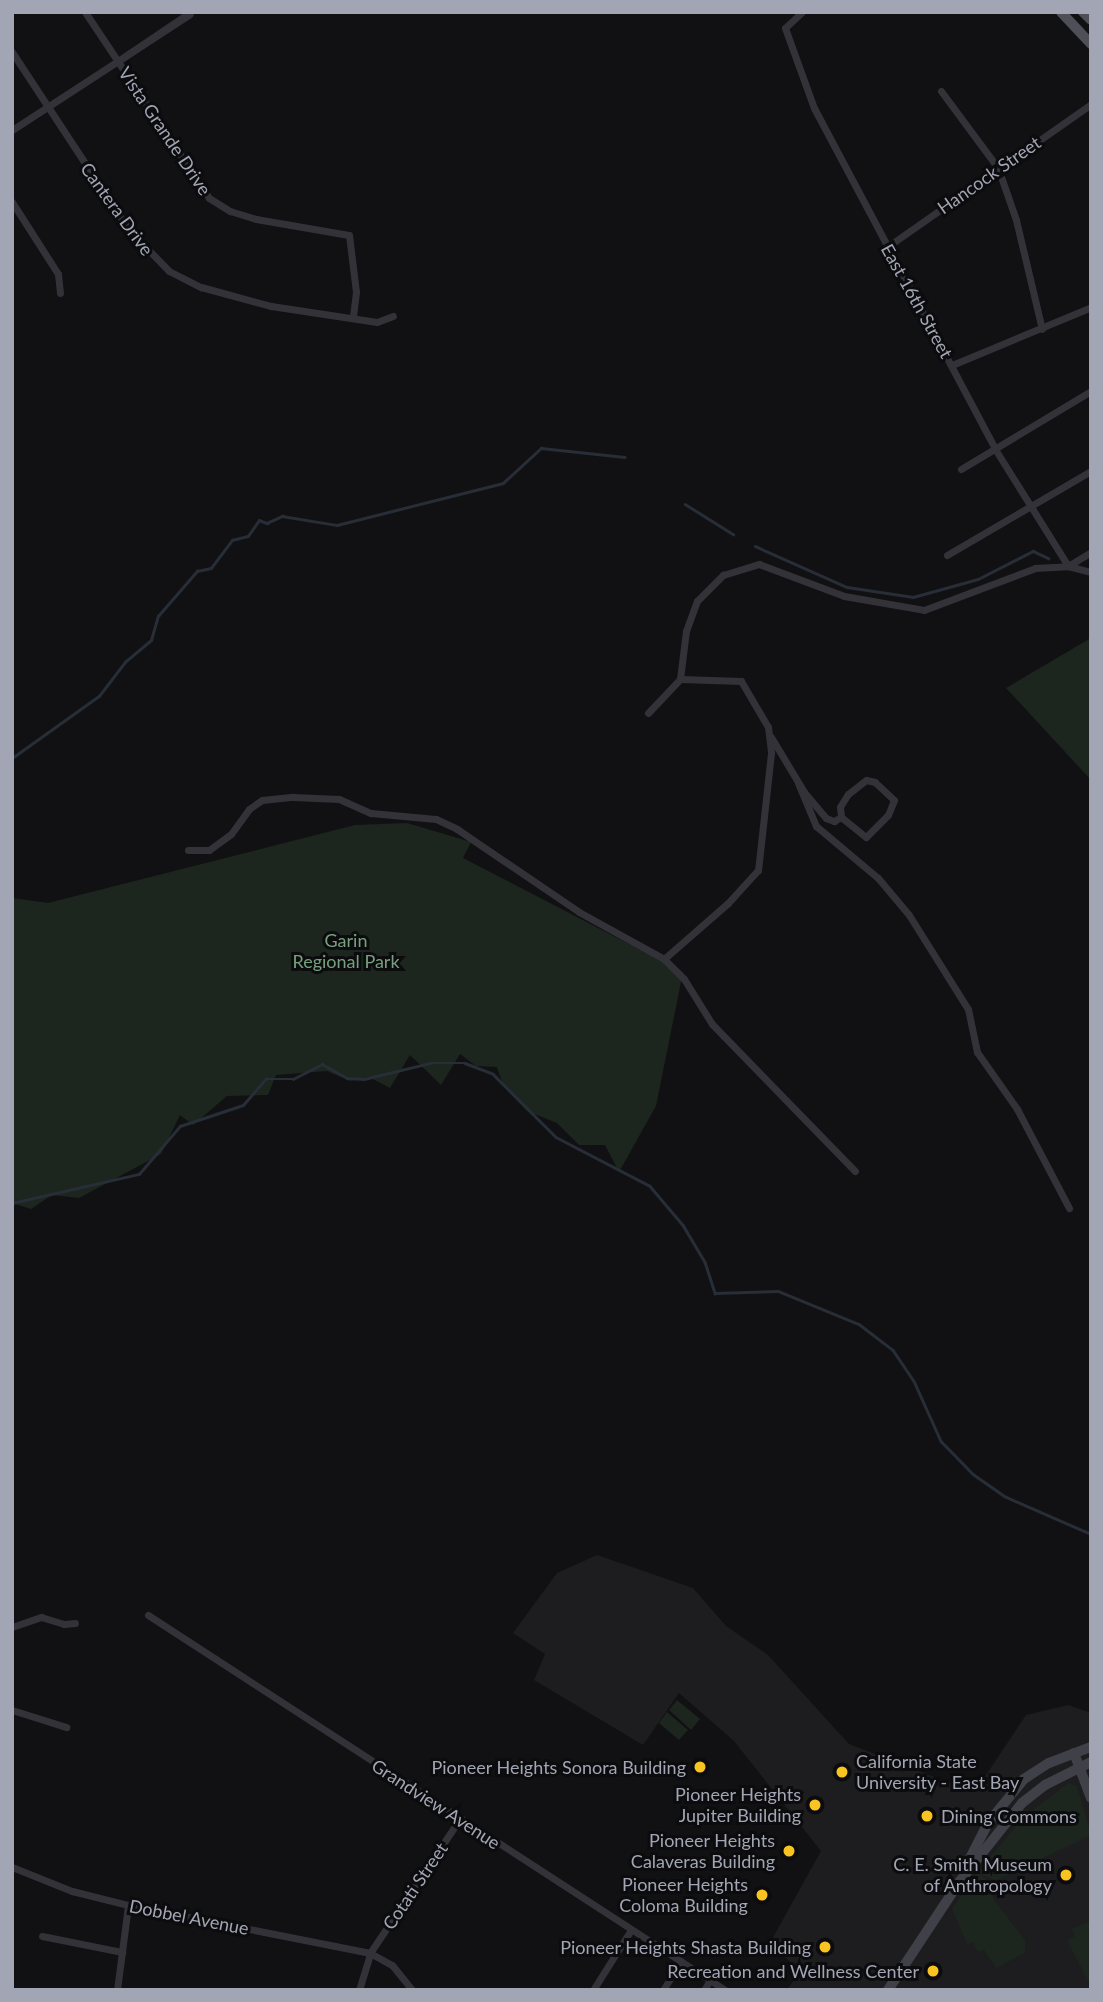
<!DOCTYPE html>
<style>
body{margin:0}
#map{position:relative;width:1103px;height:2002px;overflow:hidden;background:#111113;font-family:Lato,sans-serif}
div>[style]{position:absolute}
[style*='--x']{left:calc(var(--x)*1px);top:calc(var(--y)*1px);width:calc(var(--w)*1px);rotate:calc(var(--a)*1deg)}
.built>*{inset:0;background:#1d1d20}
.green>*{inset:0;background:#1d251f}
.stream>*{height:2.5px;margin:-1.25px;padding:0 1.25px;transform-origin:1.25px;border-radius:1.25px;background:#272e37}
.street>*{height:7px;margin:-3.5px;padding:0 3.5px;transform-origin:3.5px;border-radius:3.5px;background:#323238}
.secondary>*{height:10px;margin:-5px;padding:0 5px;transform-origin:5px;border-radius:5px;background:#404148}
.primary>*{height:10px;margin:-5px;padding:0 5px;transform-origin:5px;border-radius:5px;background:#4e4f57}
.dots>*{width:19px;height:19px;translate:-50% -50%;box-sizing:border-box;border:4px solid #0c0c0e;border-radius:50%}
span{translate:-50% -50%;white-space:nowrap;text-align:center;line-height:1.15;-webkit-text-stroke:6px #0c0c0e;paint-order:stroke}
.street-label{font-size:18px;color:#a2a6b4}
.park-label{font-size:18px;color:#77a07e}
.poi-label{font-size:18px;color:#a2a6b4}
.left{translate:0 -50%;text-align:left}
.right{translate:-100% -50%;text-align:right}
.frame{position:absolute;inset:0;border:14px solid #a2a6b4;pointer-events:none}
</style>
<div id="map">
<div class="built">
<div style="clip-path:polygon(597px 1555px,693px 1588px,726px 1626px,768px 1655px,849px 1744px,947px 1782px,970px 1788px,984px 1778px,1026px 1715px,1068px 1705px,1091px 1713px,1091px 1990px,787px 1990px,799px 1972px,771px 1941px,821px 1851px,734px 1741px,679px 1693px,643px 1745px,534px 1680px,545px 1654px,513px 1633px,557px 1573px)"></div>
</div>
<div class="green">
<div style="clip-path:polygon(1091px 638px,1091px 780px,1006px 688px)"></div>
<div style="clip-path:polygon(407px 823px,471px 842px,463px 858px,683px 972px,656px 1106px,619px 1172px,605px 1145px,579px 1145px,557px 1123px,527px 1111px,503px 1085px,497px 1067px,476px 1066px,460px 1054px,441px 1085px,410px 1055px,390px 1088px,369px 1077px,350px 1081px,327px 1071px,276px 1075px,268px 1095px,227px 1096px,193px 1125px,180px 1115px,161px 1154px,79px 1198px,52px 1195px,31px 1209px,12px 1203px,12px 898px,48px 903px,355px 825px)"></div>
<div style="clip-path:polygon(677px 1700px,700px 1719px,691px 1730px,669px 1710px)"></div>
<div style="clip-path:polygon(667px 1712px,688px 1730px,679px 1740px,659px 1723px)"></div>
<div style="clip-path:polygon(1068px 1783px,1077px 1786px,1091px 1835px,997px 1880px,979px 1874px,988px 1881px,994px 1900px,1025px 1940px,1025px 1953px,996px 1968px,984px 1950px,978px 1952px,973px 1942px,967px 1944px,952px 1909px,982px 1867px,1022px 1819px)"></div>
<div style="clip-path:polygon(1091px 1921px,1091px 1977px,1088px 1981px,1067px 1940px,1075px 1936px,1071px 1929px)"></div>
</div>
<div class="stream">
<div style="--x:685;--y:504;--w:57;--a:32"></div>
<div style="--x:755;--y:546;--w:101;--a:24"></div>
<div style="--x:847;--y:587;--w:67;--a:8.6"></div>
<div style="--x:913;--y:597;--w:67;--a:-15.5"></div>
<div style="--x:978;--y:579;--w:62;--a:-27"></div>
<div style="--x:1033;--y:551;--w:17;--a:25"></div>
<div style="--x:12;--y:758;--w:107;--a:-35.5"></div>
<div style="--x:99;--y:696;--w:43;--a:-52.6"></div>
<div style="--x:125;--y:662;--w:34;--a:-40"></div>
<div style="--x:151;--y:640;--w:25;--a:-74"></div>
<div style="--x:158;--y:616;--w:60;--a:-49.1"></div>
<div style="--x:197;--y:571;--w:14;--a:-12"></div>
<div style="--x:211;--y:568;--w:35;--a:-53"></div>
<div style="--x:232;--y:540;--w:16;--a:-14"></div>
<div style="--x:248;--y:536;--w:19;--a:-55"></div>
<div style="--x:259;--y:520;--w:9;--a:21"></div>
<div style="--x:267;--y:523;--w:17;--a:-25"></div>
<div style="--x:282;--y:516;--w:56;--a:9.3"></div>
<div style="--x:337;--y:525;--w:171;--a:-14.2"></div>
<div style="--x:503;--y:483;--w:52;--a:-42.6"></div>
<div style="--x:541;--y:448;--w:84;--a:6.1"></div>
<div style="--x:12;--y:1203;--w:130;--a:-12.9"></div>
<div style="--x:139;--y:1174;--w:63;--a:-49.5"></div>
<div style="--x:180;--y:1126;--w:66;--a:-18.4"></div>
<div style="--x:243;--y:1105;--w:35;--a:-49"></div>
<div style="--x:266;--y:1079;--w:27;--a:0"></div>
<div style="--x:293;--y:1079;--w:33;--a:-27"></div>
<div style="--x:322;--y:1064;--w:29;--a:29"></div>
<div style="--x:347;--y:1078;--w:17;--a:3"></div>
<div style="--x:364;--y:1079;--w:68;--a:-13.6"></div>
<div style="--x:430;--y:1063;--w:35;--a:0"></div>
<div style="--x:465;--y:1063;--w:30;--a:21"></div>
<div style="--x:493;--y:1074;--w:89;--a:45"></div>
<div style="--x:556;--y:1137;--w:106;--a:27.5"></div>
<div style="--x:650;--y:1186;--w:51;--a:49.8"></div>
<div style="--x:683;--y:1225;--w:43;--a:59.3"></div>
<div style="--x:705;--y:1262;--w:33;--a:72"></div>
<div style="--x:715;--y:1293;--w:63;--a:-1.8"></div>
<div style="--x:778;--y:1291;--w:87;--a:22.2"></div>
<div style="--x:859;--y:1324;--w:43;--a:37.4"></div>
<div style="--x:893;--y:1350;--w:37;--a:56"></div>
<div style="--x:914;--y:1381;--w:66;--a:65.8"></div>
<div style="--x:941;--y:1441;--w:46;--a:45.9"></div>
<div style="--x:973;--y:1474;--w:38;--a:35"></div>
<div style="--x:1004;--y:1496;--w:95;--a:23.6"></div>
</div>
<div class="street">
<div style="--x:85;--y:12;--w:224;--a:56.3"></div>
<div style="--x:209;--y:198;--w:25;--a:32"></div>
<div style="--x:230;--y:211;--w:27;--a:17"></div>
<div style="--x:256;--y:219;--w:94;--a:9.8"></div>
<div style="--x:349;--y:235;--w:57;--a:83"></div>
<div style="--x:356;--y:292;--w:26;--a:97"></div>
<div style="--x:802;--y:12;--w:23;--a:137"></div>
<div style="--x:785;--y:28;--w:85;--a:70.1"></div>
<div style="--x:814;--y:108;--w:386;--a:62"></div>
<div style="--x:995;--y:449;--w:138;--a:58"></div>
<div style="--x:1068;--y:566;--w:27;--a:-31"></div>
<div style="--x:12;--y:52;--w:213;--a:56.7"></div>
<div style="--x:129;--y:230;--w:57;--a:45.7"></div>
<div style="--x:169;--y:271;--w:36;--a:27"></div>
<div style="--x:201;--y:287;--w:73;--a:15.2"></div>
<div style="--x:271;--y:306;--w:107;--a:8.6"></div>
<div style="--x:377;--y:322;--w:17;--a:-21"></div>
<div style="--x:124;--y:57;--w:75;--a:-34.1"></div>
<div style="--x:941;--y:91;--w:96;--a:53.5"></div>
<div style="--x:998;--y:168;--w:55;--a:70.9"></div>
<div style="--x:1016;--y:220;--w:112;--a:76.6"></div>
<div style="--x:12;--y:130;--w:212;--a:-33.1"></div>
<div style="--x:12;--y:202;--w:85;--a:57.4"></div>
<div style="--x:58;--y:274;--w:19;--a:84"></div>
<div style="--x:887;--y:247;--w:249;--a:-35"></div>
<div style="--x:952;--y:365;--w:151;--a:-22.6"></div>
<div style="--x:961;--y:469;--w:152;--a:-31"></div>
<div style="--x:947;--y:555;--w:167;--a:-30.3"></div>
<div style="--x:680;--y:679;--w:48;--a:-82.9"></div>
<div style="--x:686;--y:631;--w:32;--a:-70"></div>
<div style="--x:697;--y:601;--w:37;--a:-45"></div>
<div style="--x:723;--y:575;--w:38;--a:-17"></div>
<div style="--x:759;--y:564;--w:91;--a:20.6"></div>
<div style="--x:844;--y:596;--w:81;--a:9.9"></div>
<div style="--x:924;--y:610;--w:119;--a:-20.7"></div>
<div style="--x:1035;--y:568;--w:33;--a:-3"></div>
<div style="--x:1068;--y:566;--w:24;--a:15"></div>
<div style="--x:648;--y:713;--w:47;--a:-46.7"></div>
<div style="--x:680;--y:679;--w:61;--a:1.9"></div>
<div style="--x:741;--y:681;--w:53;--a:59.6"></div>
<div style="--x:768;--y:727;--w:26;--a:83"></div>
<div style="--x:771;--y:753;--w:118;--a:96.3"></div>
<div style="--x:758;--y:870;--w:45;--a:132.3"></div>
<div style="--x:728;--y:903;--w:85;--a:138.8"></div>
<div style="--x:771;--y:737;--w:64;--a:59"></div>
<div style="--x:804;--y:792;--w:34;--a:50"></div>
<div style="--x:826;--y:818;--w:9;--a:21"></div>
<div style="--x:834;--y:821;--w:8;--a:-30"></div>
<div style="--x:841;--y:817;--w:32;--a:39"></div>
<div style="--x:866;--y:837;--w:31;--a:-45"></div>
<div style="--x:888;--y:815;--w:16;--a:-68"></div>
<div style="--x:894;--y:800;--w:26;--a:-137"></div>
<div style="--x:875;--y:782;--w:9;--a:-167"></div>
<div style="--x:866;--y:780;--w:23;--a:142"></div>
<div style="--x:848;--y:794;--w:15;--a:122"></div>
<div style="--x:840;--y:807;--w:10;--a:84"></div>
<div style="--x:798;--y:783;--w:47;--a:67.3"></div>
<div style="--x:816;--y:826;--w:81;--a:40"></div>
<div style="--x:878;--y:878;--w:48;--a:50"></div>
<div style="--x:909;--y:915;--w:111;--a:57.9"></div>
<div style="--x:968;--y:1009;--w:44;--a:78.2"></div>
<div style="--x:977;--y:1052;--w:70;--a:54.9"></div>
<div style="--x:1017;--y:1109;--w:112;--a:62.3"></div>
<div style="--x:188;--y:850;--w:21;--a:0"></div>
<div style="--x:209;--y:850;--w:27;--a:-36"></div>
<div style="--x:231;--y:834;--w:31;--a:-54"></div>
<div style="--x:249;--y:809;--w:16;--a:-35"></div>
<div style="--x:262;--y:800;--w:31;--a:-6"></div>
<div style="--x:293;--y:797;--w:46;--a:2.5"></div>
<div style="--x:339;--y:799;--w:35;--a:24"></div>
<div style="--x:371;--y:813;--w:65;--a:5.3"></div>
<div style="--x:436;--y:819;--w:23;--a:25"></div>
<div style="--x:457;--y:829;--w:148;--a:34.2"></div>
<div style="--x:579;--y:912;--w:97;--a:28.9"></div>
<div style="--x:664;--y:959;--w:28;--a:45"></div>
<div style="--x:684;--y:979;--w:53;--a:58.1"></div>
<div style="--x:712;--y:1024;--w:205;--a:45.8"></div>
<div style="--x:148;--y:1615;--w:688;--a:33.02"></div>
<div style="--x:12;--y:1627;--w:31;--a:-19"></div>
<div style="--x:41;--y:1617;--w:24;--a:17"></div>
<div style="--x:64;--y:1624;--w:11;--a:-5"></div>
<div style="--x:12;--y:1710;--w:57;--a:17.5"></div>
<div style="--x:12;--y:1867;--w:65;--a:21.8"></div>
<div style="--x:72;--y:1891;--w:58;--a:14"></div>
<div style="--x:128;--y:1905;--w:247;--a:11.2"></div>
<div style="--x:370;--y:1953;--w:25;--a:29"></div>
<div style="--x:392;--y:1965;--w:32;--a:51"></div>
<div style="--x:42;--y:1936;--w:82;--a:11.3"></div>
<div style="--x:117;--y:1990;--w:86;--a:-82.6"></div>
<div style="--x:359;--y:1990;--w:39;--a:-73"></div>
<div style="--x:370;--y:1953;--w:160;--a:-56.2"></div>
<div style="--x:593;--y:1990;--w:71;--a:-57.7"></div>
<div style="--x:663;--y:1990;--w:34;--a:-58"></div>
<div style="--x:704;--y:1990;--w:12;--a:-59"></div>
</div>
<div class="secondary">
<div style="--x:1074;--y:1753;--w:48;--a:69.3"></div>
<div style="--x:965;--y:1868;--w:51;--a:-62.9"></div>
<div style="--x:988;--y:1823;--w:57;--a:-50.7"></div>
<div style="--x:1024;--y:1779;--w:30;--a:-33"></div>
<div style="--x:1049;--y:1763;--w:45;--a:-20.9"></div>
<div style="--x:888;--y:1990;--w:131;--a:-56.6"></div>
<div style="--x:960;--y:1881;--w:100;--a:-51.5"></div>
<div style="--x:1022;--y:1803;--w:29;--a:-38"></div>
<div style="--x:1045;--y:1785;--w:51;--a:-26.6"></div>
</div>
<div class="primary">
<div style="--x:1061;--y:12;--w:44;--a:46.8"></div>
<div style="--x:1083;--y:12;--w:11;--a:45"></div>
</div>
<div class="dots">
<div style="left:700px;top:1767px;background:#f9c422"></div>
<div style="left:842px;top:1772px;background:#f9c422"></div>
<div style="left:815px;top:1805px;background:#f9c422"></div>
<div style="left:927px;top:1816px;background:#f9c422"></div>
<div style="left:789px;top:1851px;background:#f9c422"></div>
<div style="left:1066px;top:1875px;background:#f9c422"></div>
<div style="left:762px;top:1895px;background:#f9c422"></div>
<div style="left:825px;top:1947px;background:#f9c422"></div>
<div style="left:933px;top:1971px;background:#f9c422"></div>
</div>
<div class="street-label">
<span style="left:165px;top:131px;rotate:56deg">Vista Grande Drive</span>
<span style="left:989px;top:175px;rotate:-35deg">Hancock Street</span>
<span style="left:117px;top:209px;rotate:54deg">Cantera Drive</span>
<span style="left:917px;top:301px;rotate:61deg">East 16th Street</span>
<span style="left:436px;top:1804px;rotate:33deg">Grandview Avenue</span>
<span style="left:415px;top:1886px;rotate:-56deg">Cotati Street</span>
<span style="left:189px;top:1917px;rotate:11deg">Dobbel Avenue</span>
</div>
<div class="park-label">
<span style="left:346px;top:951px">Garin<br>Regional Park</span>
</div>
<div class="poi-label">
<span class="left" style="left:856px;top:1772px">California State<br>University - East Bay</span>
<span class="right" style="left:686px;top:1767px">Pioneer Heights Sonora Building</span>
<span class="right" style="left:801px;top:1805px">Pioneer Heights<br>Jupiter Building</span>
<span class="left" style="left:941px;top:1816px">Dining Commons</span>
<span class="right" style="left:775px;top:1851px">Pioneer Heights<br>Calaveras Building</span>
<span class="right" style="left:1052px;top:1875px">C. E. Smith Museum<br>of Anthropology</span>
<span class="right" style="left:748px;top:1895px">Pioneer Heights<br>Coloma Building</span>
<span class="right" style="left:811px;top:1947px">Pioneer Heights Shasta Building</span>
<span class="right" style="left:919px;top:1971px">Recreation and Wellness Center</span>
</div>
<div class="frame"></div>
</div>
